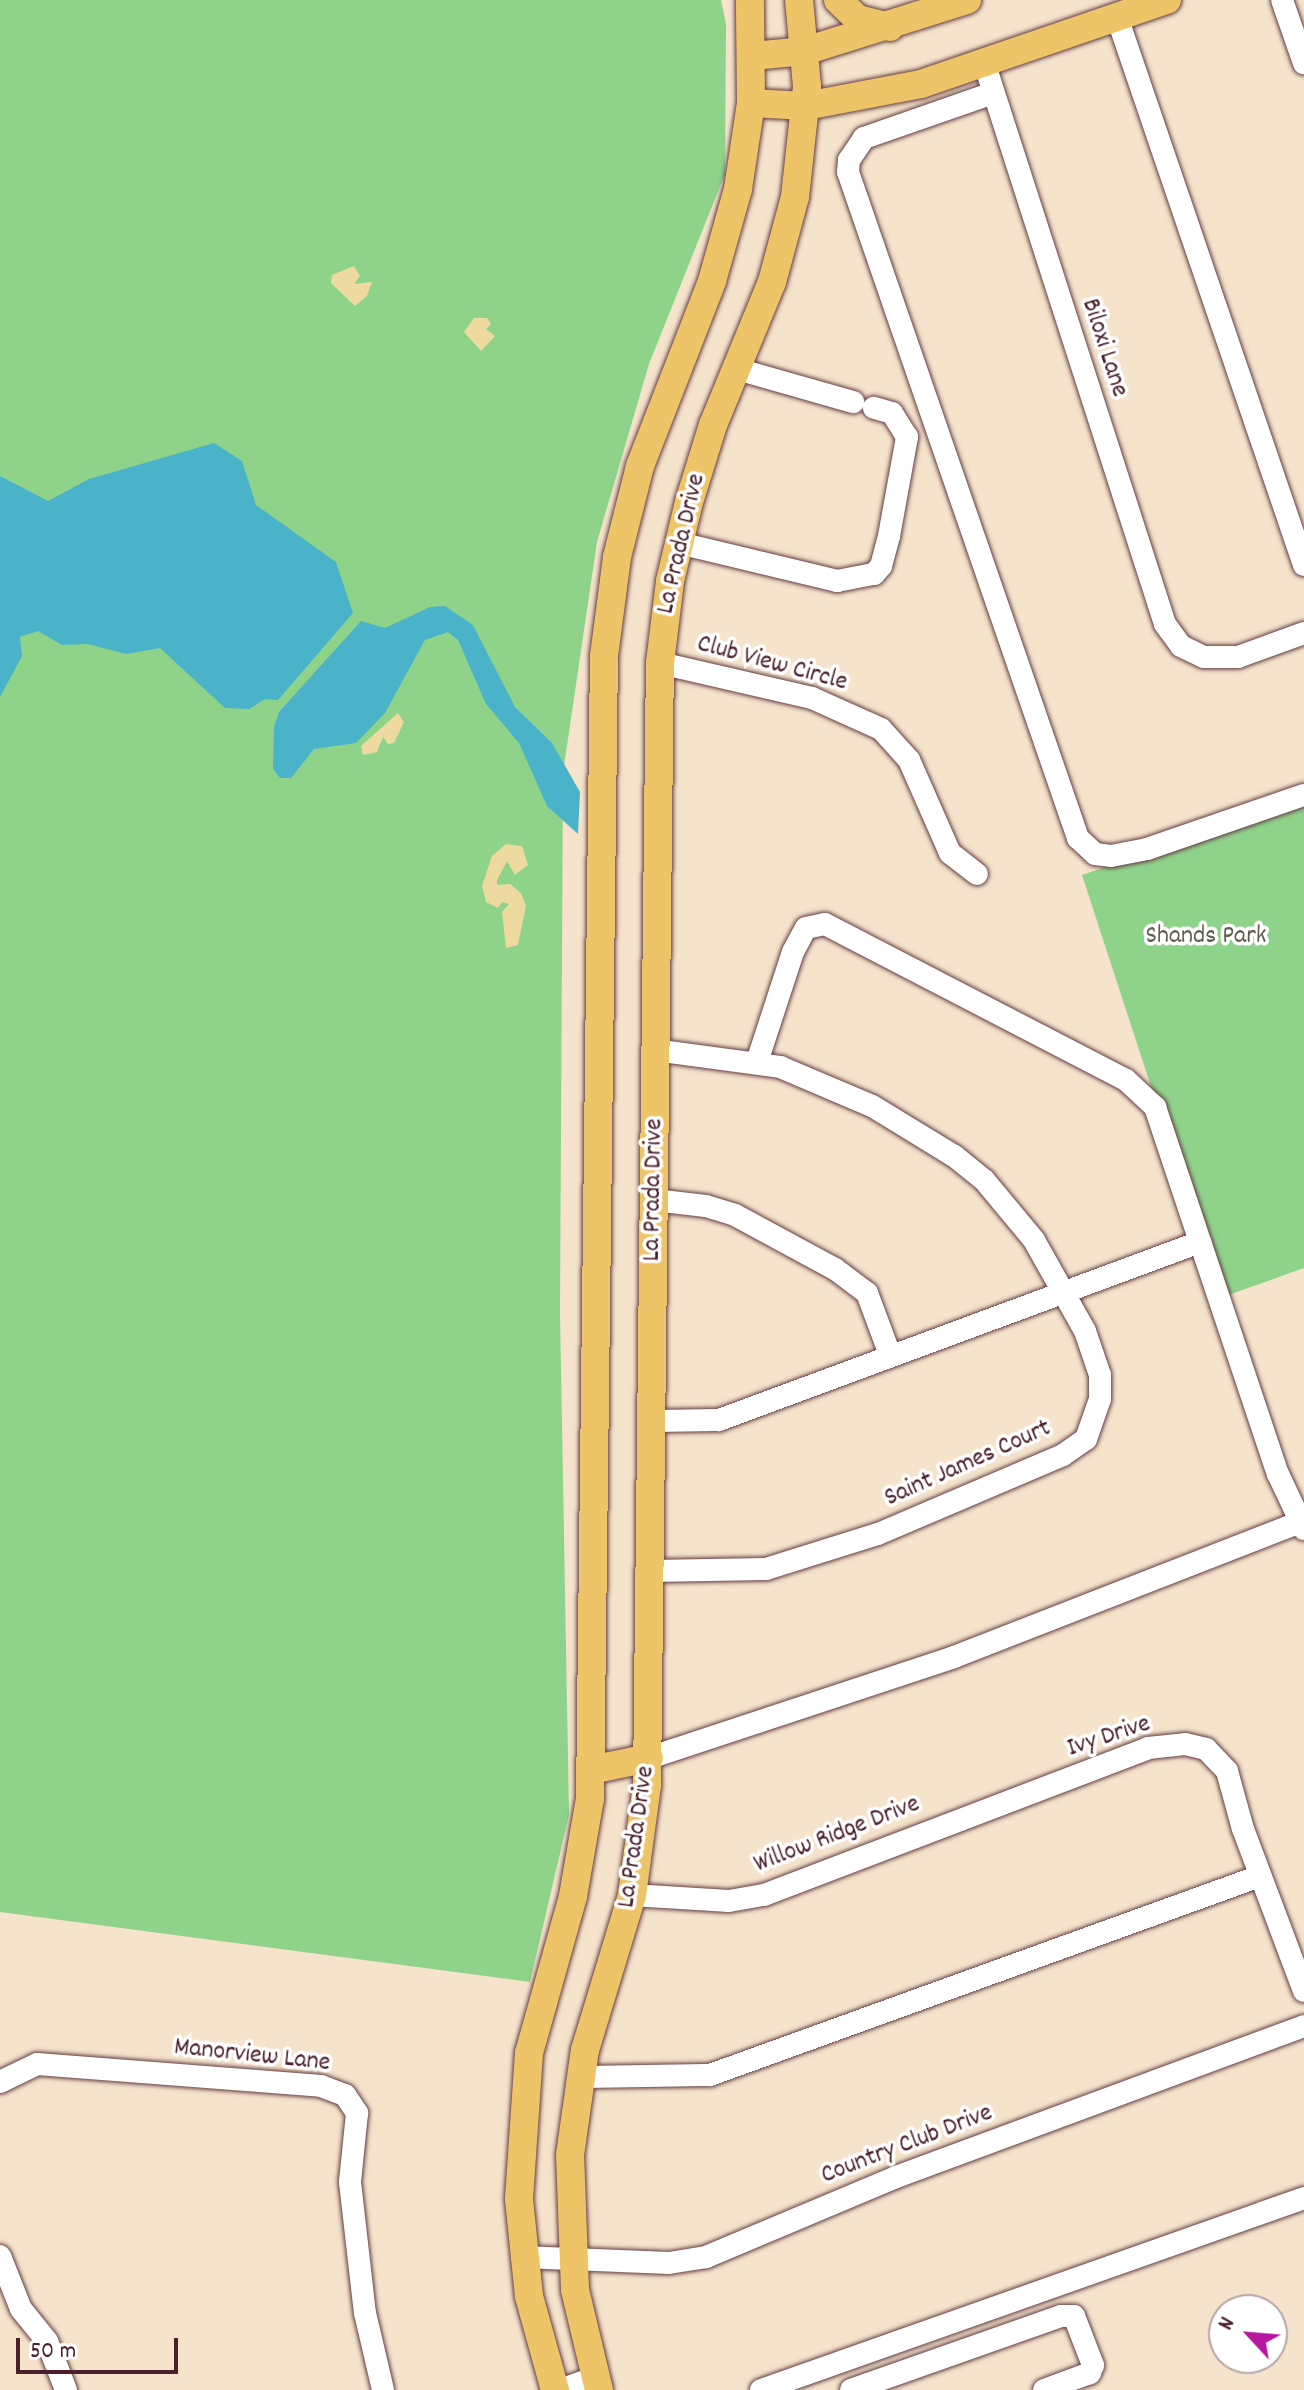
<!DOCTYPE html>
<style>
body{margin:0}
#map{position:relative;width:1304px;height:2390px;overflow:hidden;background:#f5e3cb;font-family:Dekko,sans-serif}
div>[style]{position:absolute}
[style*='--x']{left:calc(var(--x)*1px);top:calc(var(--y)*1px);width:calc(var(--w)*1px);rotate:calc(var(--a)*1deg)}
.green>*{inset:0;background:#8fd38b}
.sand>*{inset:0;background:#eeda9e}
.water>*{inset:0;background:#4bb3c9}
.roads{filter:drop-shadow(0 0 2px #643c43) drop-shadow(0 0 2px #643c43)}
.minor>*{height:22px;margin:-11px;padding:0 11px;transform-origin:11px;border-radius:11px;background:#fff}
.major>*{height:28px;margin:-14px;padding:0 14px;transform-origin:14px;border-radius:14px;background:#eec469}
span{translate:-50% -50%;white-space:nowrap;text-align:center;line-height:1.15;-webkit-text-stroke:7px #fff;paint-order:stroke}
.street-label{font-size:26px;color:#4a1f2b}
.park-label{font-size:26px;color:#625e4d}
.north{position:absolute;left:1208px;top:2294px;width:80px;height:80px;box-sizing:border-box;background:#fff;border:2px solid #b7a5aa;border-radius:50%;rotate:296deg;font-size:22px;font-weight:700;line-height:32px;text-align:center;color:#4a1f2b}
.north::after{content:'';display:block;margin:auto;width:28px;height:36px;background:#b5179e;clip-path:polygon(50% 0,100% 100%,50% 72%,0 100%)}
.scale{position:absolute;left:16px;top:2338px;width:162px;height:36px;box-sizing:border-box;border:4px solid #4a1f2b;border-top:0;padding-left:10px;font-size:24px;line-height:28px;white-space:nowrap;color:#4a1f2b;-webkit-text-stroke:6px #fff;paint-order:stroke}
</style>
<div id="map">
<div class="green">
<div style="clip-path:polygon(0 0,721px 0,726px 24px,725px 174px,649px 364px,597px 542px,563px 773px,560px 1312px,569px 1815px,530px 1982px,0 1912px)"></div>
<div style="clip-path:polygon(1304px 799px,1304px 1268px,1220px 1298px,1082px 875px)"></div>
</div>
<div class="sand">
<div style="clip-path:polygon(354px 266px,360px 276px,354px 284px,372px 282px,367px 296px,355px 306px,331px 283px,332px 275px)"></div>
<div style="clip-path:polygon(474px 318px,487px 318px,491px 324px,486px 329px,495px 336px,481px 351px,464px 332px)"></div>
<div style="clip-path:polygon(398px 713px,404px 722px,394px 743px,388px 744px,383px 737px,377px 752px,363px 755px,361px 746px)"></div>
<div style="clip-path:polygon(506px 844px,522px 846px,528px 865px,515px 875px,507px 861px,497px 880px,497px 885px,510px 884px,521px 893px,526px 906px,518px 945px,506px 948px,502px 912px,509px 904px,502px 902px,498px 908px,486px 902px,482px 886px,492px 856px)"></div>
</div>
<div class="water">
<div style="clip-path:polygon(214px 443px,242px 461px,256px 505px,336px 562px,353px 613px,278px 700px,265px 699px,249px 709px,225px 708px,160px 648px,126px 654px,88px 644px,62px 645px,38px 631px,20px 637px,22px 656px,0 697px,0 476px,48px 501px,89px 479px)"></div>
<div style="clip-path:polygon(445px 606px,473px 625px,515px 707px,552px 743px,580px 792px,578px 834px,547px 806px,519px 743px,486px 704px,458px 640px,448px 632px,425px 640px,385px 713px,356px 743px,314px 749px,291px 778px,280px 778px,273px 769px,274px 727px,279px 712px,361px 621px,385px 628px,430px 607px)"></div>
</div>
<div class="roads">
<div class="minor">
<div style="--x:1282;--y:0;--w:67;--a:70.8"></div>
<div style="--x:1117;--y:17;--w:579;--a:71.16"></div>
<div style="--x:984;--y:62;--w:590;--a:72.15"></div>
<div style="--x:1165;--y:624;--w:27;--a:54"></div>
<div style="--x:1181;--y:646;--w:25;--a:26"></div>
<div style="--x:1204;--y:657;--w:34;--a:0"></div>
<div style="--x:1238;--y:657;--w:70;--a:-20"></div>
<div style="--x:993;--y:93;--w:137;--a:160.8"></div>
<div style="--x:864;--y:138;--w:27;--a:124"></div>
<div style="--x:849;--y:160;--w:12;--a:95"></div>
<div style="--x:848;--y:172;--w:705;--a:70.95"></div>
<div style="--x:1078;--y:838;--w:23;--a:43"></div>
<div style="--x:1095;--y:854;--w:16;--a:7"></div>
<div style="--x:1111;--y:856;--w:37;--a:-11"></div>
<div style="--x:1147;--y:849;--w:166;--a:-19"></div>
<div style="--x:737;--y:369;--w:121;--a:15.9"></div>
<div style="--x:679;--y:543;--w:163;--a:13.5"></div>
<div style="--x:837;--y:581;--w:38;--a:-11"></div>
<div style="--x:874;--y:574;--w:11;--a:-49"></div>
<div style="--x:881;--y:566;--w:31;--a:-75"></div>
<div style="--x:889;--y:536;--w:101;--a:-79.7"></div>
<div style="--x:907;--y:437;--w:28;--a:-122"></div>
<div style="--x:892;--y:413;--w:19;--a:-164"></div>
<div style="--x:660;--y:663;--w:156;--a:13"></div>
<div style="--x:812;--y:698;--w:76;--a:24.2"></div>
<div style="--x:881;--y:729;--w:42;--a:47.9"></div>
<div style="--x:909;--y:760;--w:102;--a:66.2"></div>
<div style="--x:950;--y:853;--w:34;--a:38"></div>
<div style="--x:757;--y:1062;--w:116;--a:-71.9"></div>
<div style="--x:793;--y:952;--w:27;--a:-62"></div>
<div style="--x:806;--y:928;--w:19;--a:-12"></div>
<div style="--x:825;--y:924;--w:339;--a:27.4"></div>
<div style="--x:1126;--y:1080;--w:40;--a:43"></div>
<div style="--x:1155;--y:1107;--w:387;--a:71.5"></div>
<div style="--x:1278;--y:1474;--w:61;--a:64.7"></div>
<div style="--x:654;--y:1200;--w:52;--a:6.6"></div>
<div style="--x:706;--y:1206;--w:30;--a:17"></div>
<div style="--x:735;--y:1215;--w:114;--a:28.4"></div>
<div style="--x:835;--y:1269;--w:40;--a:37"></div>
<div style="--x:867;--y:1293;--w:66;--a:69.6"></div>
<div style="--x:652;--y:1421;--w:67;--a:-0.9"></div>
<div style="--x:719;--y:1420;--w:513;--a:-20.31"></div>
<div style="--x:651;--y:1571;--w:115;--a:-1"></div>
<div style="--x:766;--y:1569;--w:117;--a:-17.4"></div>
<div style="--x:878;--y:1534;--w:201;--a:-23.1"></div>
<div style="--x:1063;--y:1455;--w:28;--a:-35"></div>
<div style="--x:1086;--y:1439;--w:42;--a:-70.7"></div>
<div style="--x:1100;--y:1399;--w:24;--a:-90"></div>
<div style="--x:1100;--y:1375;--w:46;--a:-108.8"></div>
<div style="--x:1085;--y:1331;--w:104;--a:-119.3"></div>
<div style="--x:1034;--y:1240;--w:78;--a:-129.8"></div>
<div style="--x:984;--y:1180;--w:38;--a:-141"></div>
<div style="--x:954;--y:1156;--w:96;--a:-148.6"></div>
<div style="--x:872;--y:1106;--w:100;--a:-157"></div>
<div style="--x:780;--y:1067;--w:126;--a:-172.3"></div>
<div style="--x:649;--y:1758;--w:321;--a:-18.3"></div>
<div style="--x:954;--y:1657;--w:371;--a:-21.3"></div>
<div style="--x:632;--y:1895;--w:97;--a:3.5"></div>
<div style="--x:729;--y:1901;--w:36;--a:-10"></div>
<div style="--x:764;--y:1895;--w:411;--a:-20.9"></div>
<div style="--x:1148;--y:1748;--w:37;--a:-6"></div>
<div style="--x:1185;--y:1744;--w:22;--a:13"></div>
<div style="--x:1206;--y:1749;--w:30;--a:46"></div>
<div style="--x:1227;--y:1771;--w:60;--a:74.6"></div>
<div style="--x:1243;--y:1829;--w:173;--a:69.4"></div>
<div style="--x:580;--y:2077;--w:130;--a:-0.9"></div>
<div style="--x:710;--y:2075;--w:585;--a:-19.89"></div>
<div style="--x:0;--y:2082;--w:41;--a:-25.9"></div>
<div style="--x:37;--y:2064;--w:285;--a:4.4"></div>
<div style="--x:321;--y:2086;--w:26;--a:21"></div>
<div style="--x:345;--y:2095;--w:22;--a:56"></div>
<div style="--x:357;--y:2113;--w:69;--a:95.8"></div>
<div style="--x:350;--y:2182;--w:132;--a:83.5"></div>
<div style="--x:365;--y:2313;--w:79;--a:76.8"></div>
<div style="--x:0;--y:2256;--w:57;--a:68.4"></div>
<div style="--x:21;--y:2309;--w:41;--a:50.9"></div>
<div style="--x:47;--y:2341;--w:53;--a:68.8"></div>
<div style="--x:522;--y:2257;--w:147;--a:2.3"></div>
<div style="--x:669;--y:2263;--w:37;--a:-9"></div>
<div style="--x:706;--y:2257;--w:206;--a:-22.8"></div>
<div style="--x:896;--y:2177;--w:435;--a:-20.3"></div>
<div style="--x:560;--y:2390;--w:38;--a:-20"></div>
<div style="--x:761;--y:2390;--w:576;--a:-19.47"></div>
<div style="--x:851;--y:2390;--w:223;--a:-19.4"></div>
<div style="--x:1061;--y:2316;--w:13;--a:0"></div>
<div style="--x:1074;--y:2316;--w:53;--a:68.8"></div>
<div style="--x:1093;--y:2365;--w:9;--a:111"></div>
<div style="--x:1090;--y:2373;--w:49;--a:159.7"></div>
</div>
<div class="major">
<div style="--x:838;--y:0;--w:28;--a:44"></div>
<div style="--x:858;--y:19;--w:33;--a:14"></div>
<div style="--x:753;--y:56;--w:52;--a:-5.5"></div>
<div style="--x:805;--y:51;--w:170;--a:-17.5"></div>
<div style="--x:751;--y:103;--w:55;--a:3.1"></div>
<div style="--x:806;--y:106;--w:117;--a:-10.8"></div>
<div style="--x:921;--y:84;--w:260;--a:-18.9"></div>
<div style="--x:591;--y:1770;--w:59;--a:-11.7"></div>
<div style="--x:555;--y:2390;--w:98;--a:-105.5"></div>
<div style="--x:529;--y:2296;--w:98;--a:-95.9"></div>
<div style="--x:519;--y:2199;--w:146;--a:-86.1"></div>
<div style="--x:529;--y:2053;--w:163;--a:-74.3"></div>
<div style="--x:573;--y:1896;--w:98;--a:-80.1"></div>
<div style="--x:590;--y:1799;--w:1143;--a:-89.3"></div>
<div style="--x:604;--y:656;--w:100;--a:-82.5"></div>
<div style="--x:617;--y:557;--w:94;--a:-75.8"></div>
<div style="--x:640;--y:466;--w:199;--a:-68.7"></div>
<div style="--x:712;--y:281;--w:96;--a:-74.2"></div>
<div style="--x:738;--y:189;--w:87;--a:-81.4"></div>
<div style="--x:751;--y:103;--w:103;--a:-90.6"></div>
<div style="--x:599;--y:2390;--w:103;--a:-103.5"></div>
<div style="--x:575;--y:2290;--w:135;--a:-92.1"></div>
<div style="--x:570;--y:2155;--w:106;--a:-81.9"></div>
<div style="--x:585;--y:2050;--w:162;--a:-73.1"></div>
<div style="--x:632;--y:1895;--w:111;--a:-82.2"></div>
<div style="--x:647;--y:1785;--w:1122;--a:-89.34"></div>
<div style="--x:660;--y:663;--w:83;--a:-83"></div>
<div style="--x:670;--y:581;--w:81;--a:-76.5"></div>
<div style="--x:689;--y:502;--w:81;--a:-72.7"></div>
<div style="--x:713;--y:425;--w:155;--a:-67.6"></div>
<div style="--x:772;--y:282;--w:88;--a:-74.9"></div>
<div style="--x:795;--y:197;--w:112;--a:-83.8"></div>
<div style="--x:807;--y:86;--w:86;--a:-95.3"></div>
</div>
</div>
<div class="street-label">
<span style="left:1104px;top:348px;rotate:72deg">Biloxi Lane</span>
<span style="left:682px;top:544px;rotate:-77deg">La Prada Drive</span>
<span style="left:772px;top:664px;rotate:15deg">Club View Circle</span>
<span style="left:654px;top:1190px;rotate:-89deg">La Prada Drive</span>
<span style="left:968px;top:1464px;rotate:-24deg">Saint James Court</span>
<span style="left:1109px;top:1737px;rotate:-18deg">Ivy Drive</span>
<span style="left:837px;top:1835px;rotate:-21deg">Willow Ridge Drive</span>
<span style="left:637px;top:1837px;rotate:-82deg">La Prada Drive</span>
<span style="left:252px;top:2056px;rotate:6deg">Manorview Lane</span>
<span style="left:907px;top:2145px;rotate:-21deg">Country Club Drive</span>
</div>
<div class="park-label">
<span style="left:1206px;top:937px">Shands Park</span>
</div>
<div class="north">N</div>
<div class="scale">50 m</div>
</div>
